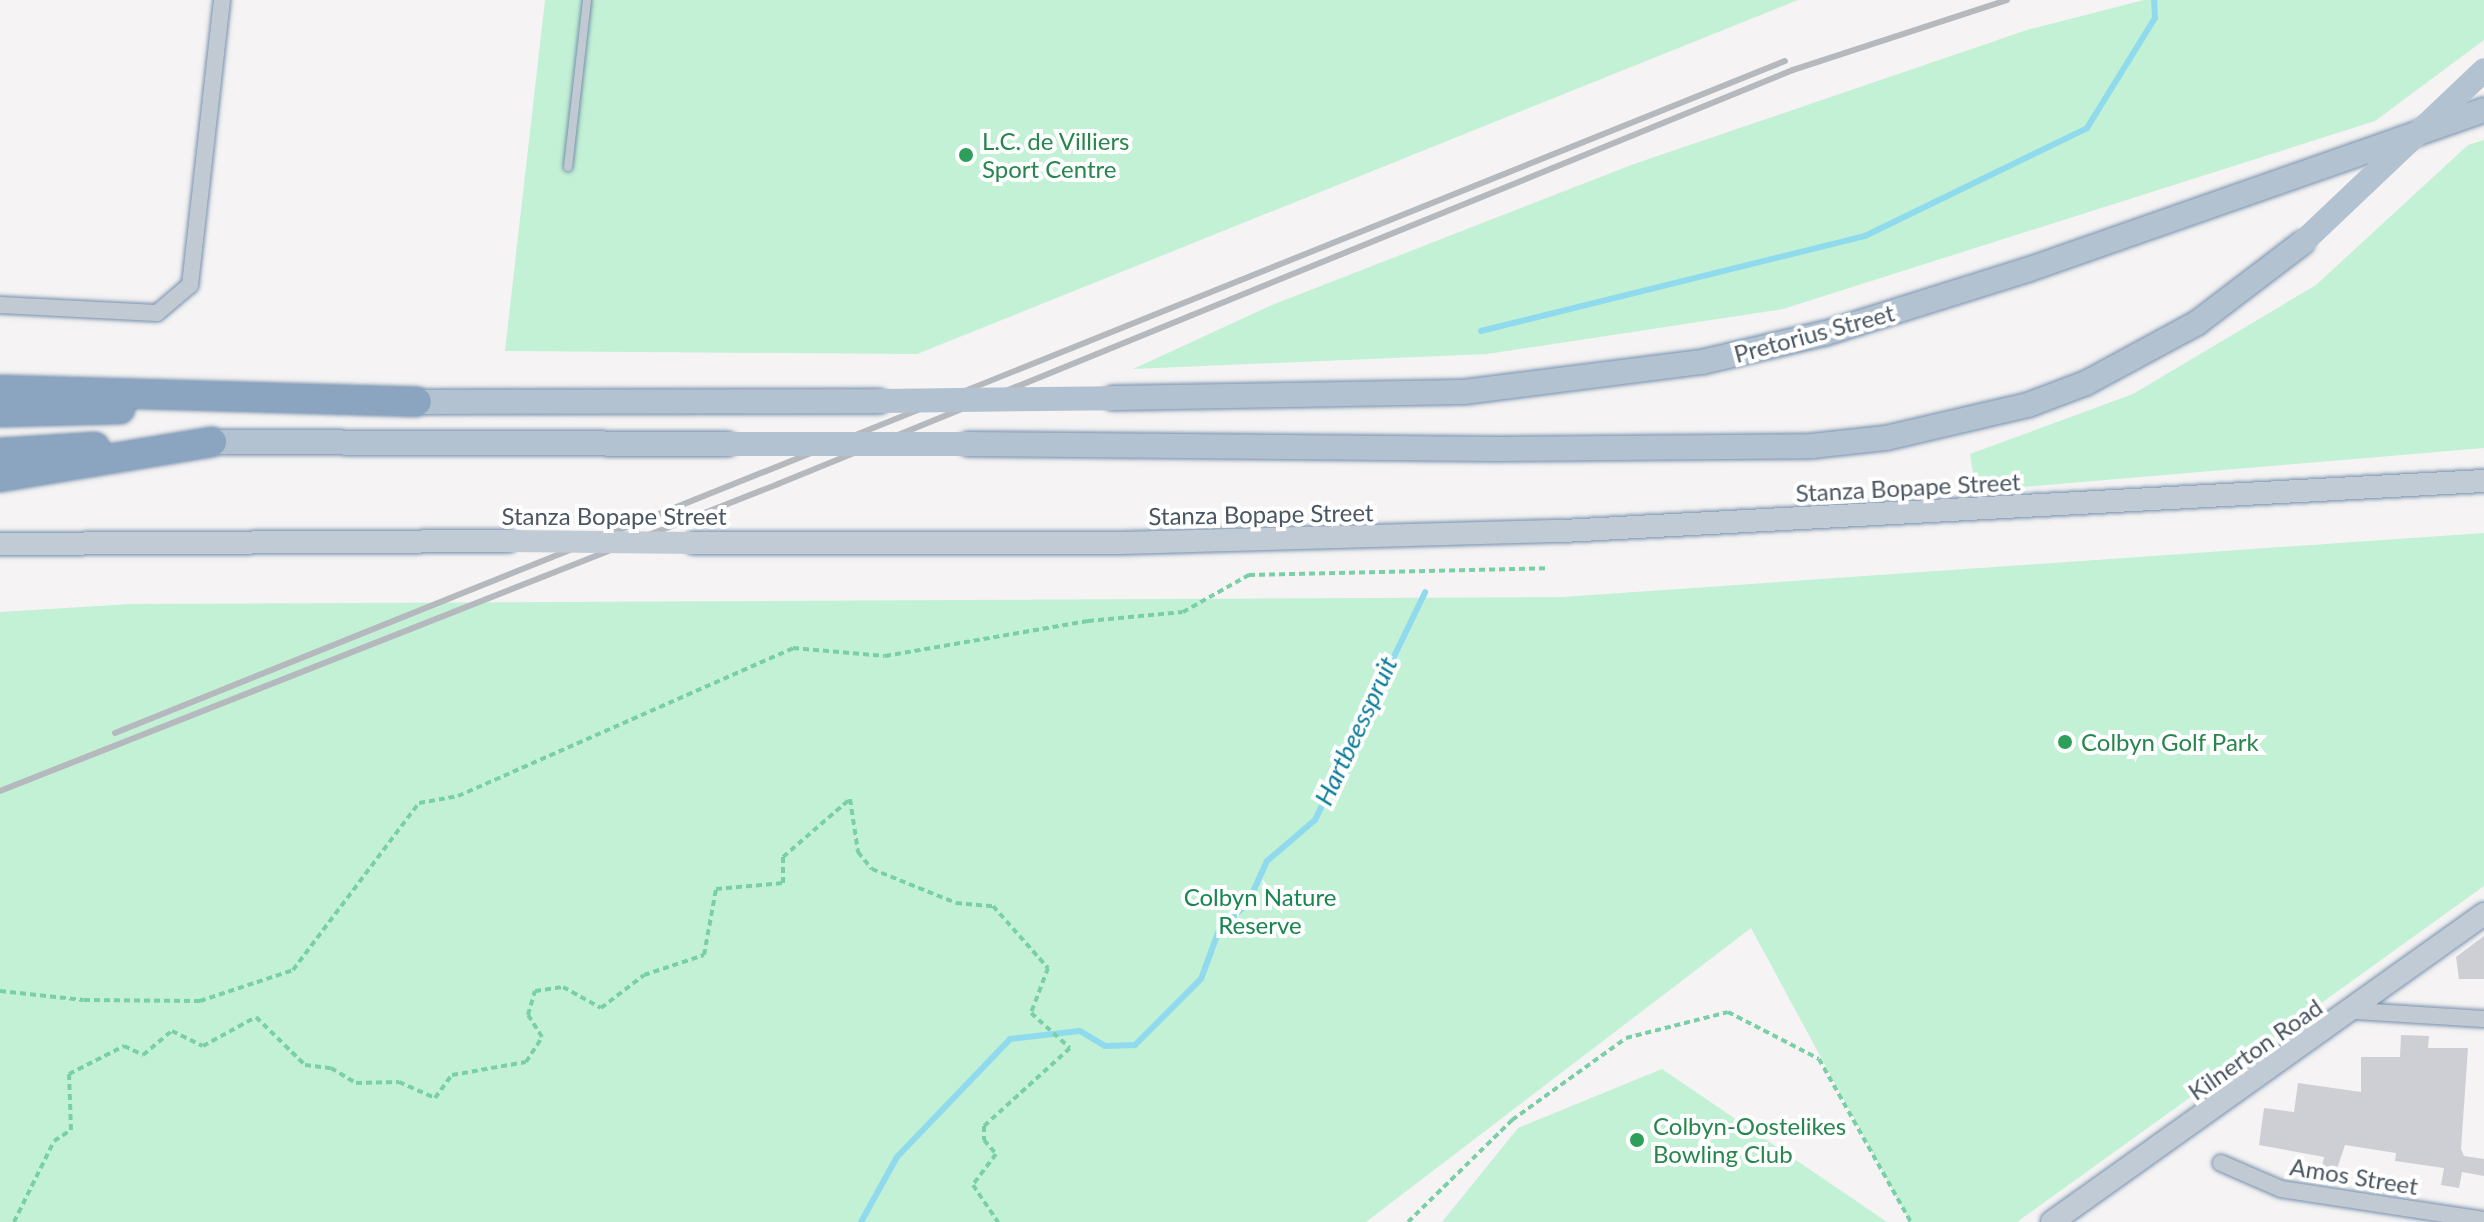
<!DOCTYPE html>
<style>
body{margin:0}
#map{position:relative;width:2484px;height:1222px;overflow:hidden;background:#f5f3f3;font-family:Lato,sans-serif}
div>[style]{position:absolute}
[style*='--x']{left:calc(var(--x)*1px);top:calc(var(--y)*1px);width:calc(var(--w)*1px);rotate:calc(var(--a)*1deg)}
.green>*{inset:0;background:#c3f1d5}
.stream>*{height:6px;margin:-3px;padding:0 3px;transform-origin:3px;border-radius:3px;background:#90daee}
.building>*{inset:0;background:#cdcfd5}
.path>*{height:4px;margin-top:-2px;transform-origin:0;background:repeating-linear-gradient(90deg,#7ad0a6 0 6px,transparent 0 10px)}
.roads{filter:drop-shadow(0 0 2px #7690ad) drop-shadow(0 0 2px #7690ad)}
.lane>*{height:8px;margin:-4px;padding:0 4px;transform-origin:4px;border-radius:4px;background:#c1cad2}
.street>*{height:16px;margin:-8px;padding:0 8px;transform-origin:8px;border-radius:8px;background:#c1cad2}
.secondary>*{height:22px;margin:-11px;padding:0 11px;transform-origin:11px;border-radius:11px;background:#c1cbd6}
.primary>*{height:24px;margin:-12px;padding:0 12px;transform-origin:12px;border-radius:12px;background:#b3c2d1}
.highway>*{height:28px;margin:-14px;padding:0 14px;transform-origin:14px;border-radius:14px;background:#8ba5c1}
.rail>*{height:6px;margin:-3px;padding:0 3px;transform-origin:3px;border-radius:3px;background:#b5b8bd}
.secondary-bridge>*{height:22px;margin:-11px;padding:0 11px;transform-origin:11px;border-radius:11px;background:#c1cbd6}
.primary-bridge>*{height:24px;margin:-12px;padding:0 12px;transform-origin:12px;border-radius:12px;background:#b3c2d1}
.dots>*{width:22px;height:22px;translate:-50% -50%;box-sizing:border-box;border:4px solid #fff;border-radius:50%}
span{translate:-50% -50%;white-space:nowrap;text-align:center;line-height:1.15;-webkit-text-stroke:8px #fff;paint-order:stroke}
.leisure-label{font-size:24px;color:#27864d}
.left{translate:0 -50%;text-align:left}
.street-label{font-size:24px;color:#4a5661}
.park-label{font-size:24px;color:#17864f}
.water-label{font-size:26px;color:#0c7c9b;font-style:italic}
</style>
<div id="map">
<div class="green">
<div style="clip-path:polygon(545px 0,1798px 0,917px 354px,505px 351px)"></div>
<div style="clip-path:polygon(2144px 0,2484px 0,2484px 40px,2375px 121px,1783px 309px,1487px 354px,1133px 369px,1272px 305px,1634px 164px,2027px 30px)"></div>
<div style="clip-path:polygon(2484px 140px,2484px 448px,1976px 491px,1970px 454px,2133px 394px,2316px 285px,2468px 145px)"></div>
<div style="clip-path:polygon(2484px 533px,2484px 886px,2017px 1222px,1910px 1222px,1751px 928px,1366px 1222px,0 1222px,0 612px,132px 604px,1563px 597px)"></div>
<div style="clip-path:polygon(1662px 1069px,1784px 1152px,1887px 1222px,1442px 1222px,1518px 1128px)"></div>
</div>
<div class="stream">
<div style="--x:1481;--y:331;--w:396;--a:-13.9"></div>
<div style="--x:1865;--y:236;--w:247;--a:-25.9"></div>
<div style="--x:2087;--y:128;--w:129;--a:-58.3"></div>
<div style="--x:2155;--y:18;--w:18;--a:-93"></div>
<div style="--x:861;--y:1222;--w:74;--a:-61"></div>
<div style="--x:897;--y:1157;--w:163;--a:-46.2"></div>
<div style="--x:1010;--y:1039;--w:70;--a:-6.5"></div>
<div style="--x:1080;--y:1031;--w:29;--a:31"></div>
<div style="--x:1105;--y:1046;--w:30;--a:-2"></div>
<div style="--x:1135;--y:1045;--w:93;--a:-45"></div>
<div style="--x:1201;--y:979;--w:52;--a:-69.8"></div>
<div style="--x:1219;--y:930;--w:40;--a:-43"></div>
<div style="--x:1248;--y:903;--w:46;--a:-65.7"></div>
<div style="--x:1267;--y:861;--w:63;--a:-40.5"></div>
<div style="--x:1315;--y:820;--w:253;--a:-64.2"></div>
</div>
<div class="building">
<div style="clip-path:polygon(2484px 936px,2484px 979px,2459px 979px,2456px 957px)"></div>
<div style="clip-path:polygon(2401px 1035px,2429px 1036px,2428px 1048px,2468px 1048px,2461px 1149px,2464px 1156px,2484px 1159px,2484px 1176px,2462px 1172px,2459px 1188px,2441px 1185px,2444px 1168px,2395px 1161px,2396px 1153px,2345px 1145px,2337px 1169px,2322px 1167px,2324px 1157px,2259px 1145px,2264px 1108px,2294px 1112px,2298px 1083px,2361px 1092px,2361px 1057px,2400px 1057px)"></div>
</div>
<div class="path">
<div style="--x:0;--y:991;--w:84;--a:6.1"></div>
<div style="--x:84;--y:1000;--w:116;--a:0.5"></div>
<div style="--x:200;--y:1001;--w:98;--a:-18.4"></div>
<div style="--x:293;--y:970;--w:209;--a:-53"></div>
<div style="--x:419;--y:803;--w:40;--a:-10"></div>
<div style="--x:458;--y:796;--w:366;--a:-23.8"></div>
<div style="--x:793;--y:648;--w:92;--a:5"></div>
<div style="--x:885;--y:656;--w:206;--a:-9.8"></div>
<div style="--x:1088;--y:621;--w:95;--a:-5.4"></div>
<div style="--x:1183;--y:612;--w:76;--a:-29.3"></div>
<div style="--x:1249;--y:575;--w:299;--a:-1.3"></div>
<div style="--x:14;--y:1222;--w:90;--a:-63.7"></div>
<div style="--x:54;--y:1141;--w:20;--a:-33"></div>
<div style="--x:71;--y:1130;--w:56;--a:-92"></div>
<div style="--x:69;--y:1074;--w:62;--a:-27"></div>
<div style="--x:124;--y:1046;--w:21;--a:25"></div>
<div style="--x:143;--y:1055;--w:38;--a:-40"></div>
<div style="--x:172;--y:1031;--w:34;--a:26"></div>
<div style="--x:203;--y:1046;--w:60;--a:-28.7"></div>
<div style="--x:256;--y:1017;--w:69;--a:44.4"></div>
<div style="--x:305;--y:1065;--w:26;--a:7"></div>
<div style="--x:331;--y:1068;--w:29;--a:31"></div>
<div style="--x:356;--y:1083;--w:43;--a:-1.3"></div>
<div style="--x:399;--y:1082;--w:39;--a:24"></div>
<div style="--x:435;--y:1098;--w:29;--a:-54"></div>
<div style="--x:452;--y:1075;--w:75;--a:-10"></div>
<div style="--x:526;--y:1062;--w:30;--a:-57"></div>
<div style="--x:542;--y:1037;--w:26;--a:-122"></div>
<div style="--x:528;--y:1015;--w:25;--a:-74"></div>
<div style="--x:535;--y:991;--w:28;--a:-8"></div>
<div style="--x:563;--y:987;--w:43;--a:28.9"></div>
<div style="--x:601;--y:1008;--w:54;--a:-37.5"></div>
<div style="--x:644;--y:975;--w:63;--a:-18.4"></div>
<div style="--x:704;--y:955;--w:67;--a:-79.7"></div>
<div style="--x:716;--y:889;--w:67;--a:-5.1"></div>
<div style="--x:783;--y:883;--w:26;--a:-90"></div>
<div style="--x:783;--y:857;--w:89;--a:-40.9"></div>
<div style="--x:850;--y:799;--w:54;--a:81.4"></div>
<div style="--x:858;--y:852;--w:22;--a:51"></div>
<div style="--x:872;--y:869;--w:91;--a:22"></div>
<div style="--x:956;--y:903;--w:37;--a:5"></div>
<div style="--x:993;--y:906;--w:83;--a:48.4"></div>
<div style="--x:1048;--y:968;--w:48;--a:110.7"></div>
<div style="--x:1031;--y:1013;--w:52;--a:41.9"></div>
<div style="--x:1070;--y:1048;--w:116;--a:137.8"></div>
<div style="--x:984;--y:1126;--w:14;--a:90"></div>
<div style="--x:984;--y:1140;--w:18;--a:49"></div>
<div style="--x:996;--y:1154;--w:39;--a:127"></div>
<div style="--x:973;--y:1185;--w:45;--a:56"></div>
<div style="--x:1408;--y:1222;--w:146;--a:-44.4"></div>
<div style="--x:1512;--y:1120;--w:140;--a:-35.7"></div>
<div style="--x:1626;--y:1038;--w:105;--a:-14.3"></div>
<div style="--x:1728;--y:1012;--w:102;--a:27.3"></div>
<div style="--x:1819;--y:1059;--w:187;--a:60.6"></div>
</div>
<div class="roads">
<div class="lane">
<div style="--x:568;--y:167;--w:168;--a:-83.5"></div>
</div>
<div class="street">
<div style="--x:0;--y:305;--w:157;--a:2.9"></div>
<div style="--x:157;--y:313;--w:43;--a:-40.3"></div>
<div style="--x:190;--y:285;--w:287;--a:-83.6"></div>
<div style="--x:2356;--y:1011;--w:128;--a:3.6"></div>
<div style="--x:2221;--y:1163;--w:65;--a:23.4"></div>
<div style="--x:2281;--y:1189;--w:205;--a:8.7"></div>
</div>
<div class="secondary">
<div style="--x:694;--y:543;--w:427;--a:0"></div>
<div style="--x:1121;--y:543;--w:442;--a:-1.6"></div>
<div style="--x:1563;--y:531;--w:922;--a:-3.11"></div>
<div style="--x:0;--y:544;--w:508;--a:-0.34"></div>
<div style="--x:2052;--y:1222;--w:531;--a:-35.49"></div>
</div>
<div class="primary">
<div style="--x:1113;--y:398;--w:351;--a:-1"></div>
<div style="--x:1464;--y:392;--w:240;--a:-7.2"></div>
<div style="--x:1702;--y:362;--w:127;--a:-13.2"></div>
<div style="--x:1826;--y:333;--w:211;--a:-17.4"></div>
<div style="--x:2027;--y:270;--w:484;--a:-19.3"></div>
<div style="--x:417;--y:402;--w:462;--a:-0.1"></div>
<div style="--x:212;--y:442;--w:515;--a:0.22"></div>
<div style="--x:969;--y:444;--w:529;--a:0.54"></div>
<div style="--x:1498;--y:449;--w:314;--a:-0.5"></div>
<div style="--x:1812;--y:446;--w:74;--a:-6.2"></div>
<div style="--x:1886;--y:438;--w:146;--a:-13.1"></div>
<div style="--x:2028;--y:405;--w:62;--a:-20.8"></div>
<div style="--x:2086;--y:383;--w:126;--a:-28.4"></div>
<div style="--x:2197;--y:323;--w:132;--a:-37.3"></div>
</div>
<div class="highway">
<div style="--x:0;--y:390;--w:417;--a:1.6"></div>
<div style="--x:0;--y:412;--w:120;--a:-1.4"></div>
<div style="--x:0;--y:453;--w:95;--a:-3.6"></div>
<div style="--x:0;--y:477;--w:215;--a:-9.4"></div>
</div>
</div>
<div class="rail">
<div style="--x:115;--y:733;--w:1800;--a:-21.92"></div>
<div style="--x:0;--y:791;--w:836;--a:-21.53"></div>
<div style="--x:778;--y:484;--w:1096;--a:-22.19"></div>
<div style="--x:1793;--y:70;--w:225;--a:-18.1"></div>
</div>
<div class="secondary-bridge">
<div style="--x:508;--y:541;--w:186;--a:0.6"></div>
</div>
<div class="primary-bridge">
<div style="--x:2302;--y:243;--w:251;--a:-43.5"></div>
<div style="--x:879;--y:401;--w:234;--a:-0.7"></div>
<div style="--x:727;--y:444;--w:242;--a:0"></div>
</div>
<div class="dots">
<div style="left:966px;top:155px;background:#2e9e5b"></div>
<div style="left:2065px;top:742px;background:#2e9e5b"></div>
<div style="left:1637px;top:1140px;background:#2e9e5b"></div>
</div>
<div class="leisure-label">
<span class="left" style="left:982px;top:155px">L.C. de Villiers<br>Sport Centre</span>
<span class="left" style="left:2081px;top:742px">Colbyn Golf Park</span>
<span class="left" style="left:1653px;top:1140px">Colbyn-Oostelikes<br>Bowling Club</span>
</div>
<div class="street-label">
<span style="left:1814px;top:333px;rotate:-15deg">Pretorius Street</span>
<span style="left:1908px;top:487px;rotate:-3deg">Stanza Bopape Street</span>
<span style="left:1261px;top:514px;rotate:-1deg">Stanza Bopape Street</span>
<span style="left:614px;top:516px">Stanza Bopape Street</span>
<span style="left:2255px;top:1049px;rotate:-35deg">Kilnerton Road</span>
<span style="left:2354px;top:1176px;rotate:9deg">Amos Street</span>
</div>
<div class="park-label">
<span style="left:1260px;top:911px">Colbyn Nature<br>Reserve</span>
</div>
<div class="water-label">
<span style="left:1356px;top:731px;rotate:-65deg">Hartbeesspruit</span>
</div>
</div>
